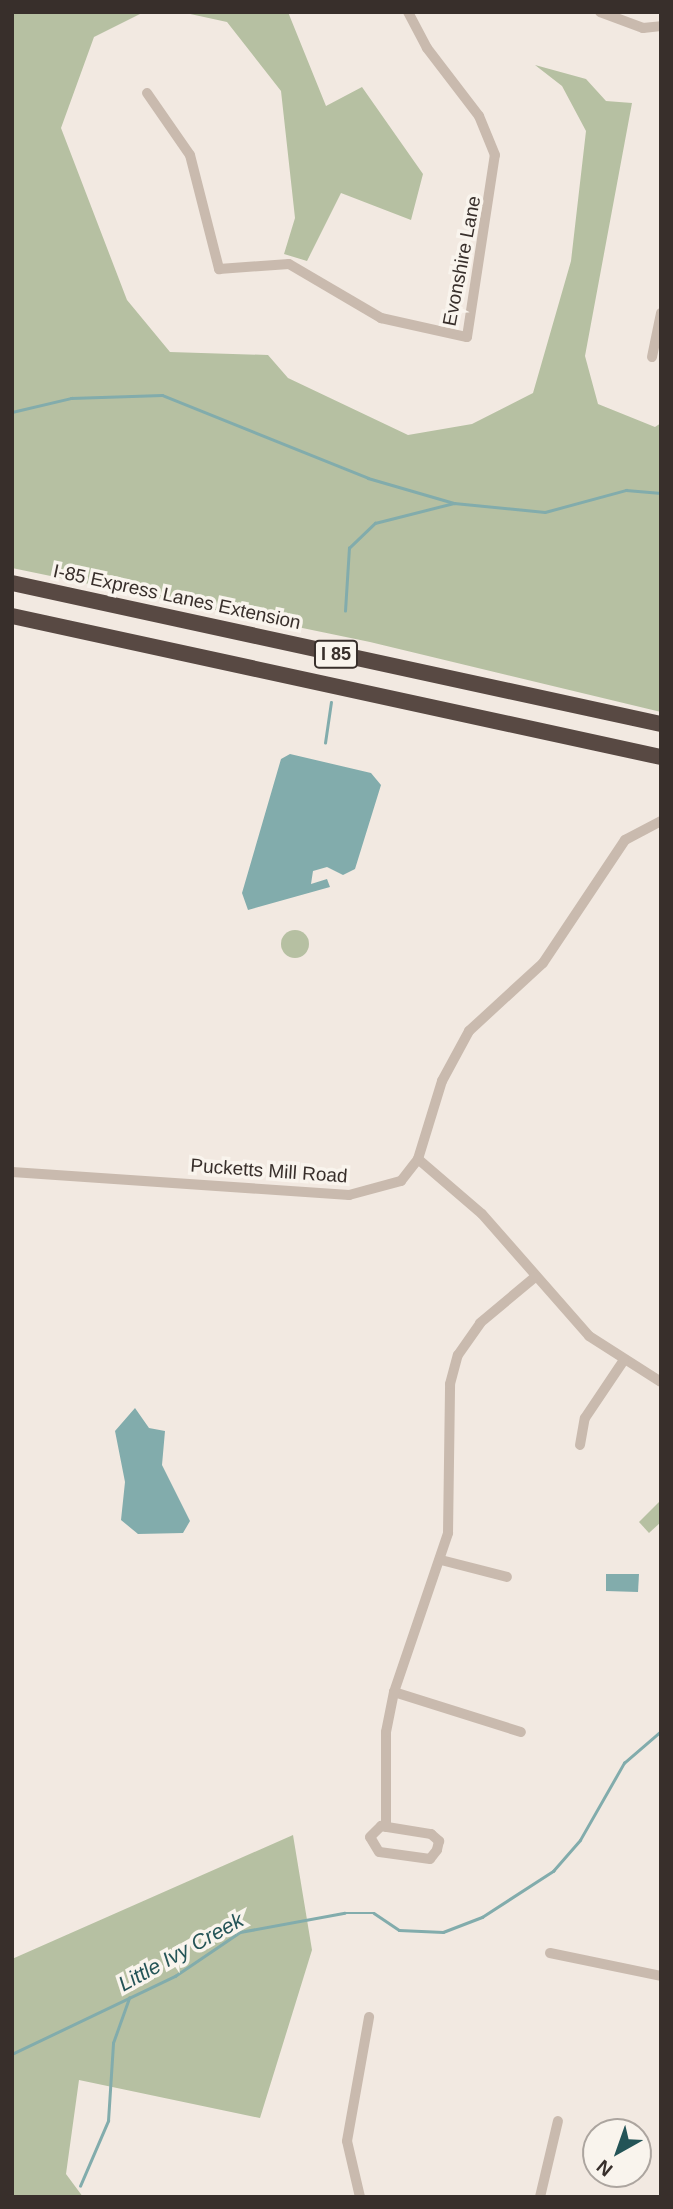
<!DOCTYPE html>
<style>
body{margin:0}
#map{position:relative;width:673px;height:2209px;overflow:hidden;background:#f2e9e1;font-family:Helvetica,sans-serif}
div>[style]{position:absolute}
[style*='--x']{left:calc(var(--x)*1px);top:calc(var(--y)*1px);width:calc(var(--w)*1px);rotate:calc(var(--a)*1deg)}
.green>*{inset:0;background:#b6c0a2}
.round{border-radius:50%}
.water>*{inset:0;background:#82acac}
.stream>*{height:2.5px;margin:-1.25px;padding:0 1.25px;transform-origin:1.25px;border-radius:1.25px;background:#82acac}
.minor>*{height:10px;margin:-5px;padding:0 5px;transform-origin:5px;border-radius:5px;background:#c9baae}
.highway>*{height:16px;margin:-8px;padding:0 8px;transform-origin:8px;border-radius:8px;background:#584943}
span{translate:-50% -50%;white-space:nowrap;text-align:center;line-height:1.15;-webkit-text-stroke:7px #f9f4ed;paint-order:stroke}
.shield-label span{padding:2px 5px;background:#f9f4ed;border:2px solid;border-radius:5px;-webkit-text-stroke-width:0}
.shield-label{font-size:18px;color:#382f2b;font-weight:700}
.street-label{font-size:19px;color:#382f2b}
.water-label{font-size:21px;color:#245457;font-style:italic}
.frame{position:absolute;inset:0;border:14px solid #382f2b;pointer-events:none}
.north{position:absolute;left:582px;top:2118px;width:70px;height:70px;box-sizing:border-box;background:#f9f4ed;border:2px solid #aca59f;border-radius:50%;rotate:220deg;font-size:19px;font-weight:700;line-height:28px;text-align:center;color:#382f2b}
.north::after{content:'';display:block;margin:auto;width:24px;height:32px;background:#245457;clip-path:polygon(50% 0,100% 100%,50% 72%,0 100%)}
</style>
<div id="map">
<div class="green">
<div style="clip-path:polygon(12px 12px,144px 12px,94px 37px,61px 128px,127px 300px,170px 352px,268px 355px,288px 378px,408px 435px,472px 424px,533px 393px,571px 261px,586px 131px,562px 86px,535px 65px,586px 79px,606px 101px,632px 103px,585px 356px,598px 404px,655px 427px,661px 423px,661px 712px,370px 642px,12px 568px)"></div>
<div style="clip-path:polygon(181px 12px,288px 12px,326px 106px,362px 87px,423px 174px,411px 220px,341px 193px,307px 261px,284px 254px,295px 218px,281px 91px,227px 22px)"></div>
<div class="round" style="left:281px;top:930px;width:28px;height:28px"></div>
<div style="clip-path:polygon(661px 1500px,661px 1522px,649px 1533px,639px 1522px)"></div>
<div style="clip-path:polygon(293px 1835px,312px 1950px,260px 2118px,79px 2080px,66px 2174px,83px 2197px,12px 2197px,12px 1959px)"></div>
</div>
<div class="water">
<div style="clip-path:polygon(290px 754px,371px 773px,381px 785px,355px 869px,343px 875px,327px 867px,313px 871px,311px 884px,327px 879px,330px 887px,248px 910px,242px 893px,281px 759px)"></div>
<div style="clip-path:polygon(135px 1408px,149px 1428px,165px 1431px,162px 1465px,190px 1521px,183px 1533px,138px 1534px,121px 1520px,125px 1482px,115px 1431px)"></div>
<div style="clip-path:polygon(606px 1574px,639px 1574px,638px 1592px,606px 1591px)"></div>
</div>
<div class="stream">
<div style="--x:12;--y:412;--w:61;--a:-13.3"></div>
<div style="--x:71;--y:398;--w:91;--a:-1.9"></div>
<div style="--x:162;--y:395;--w:222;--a:21.9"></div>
<div style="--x:368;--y:478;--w:90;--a:16.2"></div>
<div style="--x:345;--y:611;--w:63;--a:-86.4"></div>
<div style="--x:349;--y:548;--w:36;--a:-44"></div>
<div style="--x:375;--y:523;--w:81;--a:-14.2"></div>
<div style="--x:454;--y:503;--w:91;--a:5.6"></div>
<div style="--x:545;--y:512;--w:84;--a:-15.2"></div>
<div style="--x:626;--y:490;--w:35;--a:5"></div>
<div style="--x:325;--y:743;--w:41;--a:-81.7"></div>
<div style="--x:12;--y:2054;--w:181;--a:-25.6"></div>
<div style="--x:175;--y:1976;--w:78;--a:-34.1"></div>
<div style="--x:240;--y:1932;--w:106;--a:-10.4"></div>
<div style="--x:344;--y:1913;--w:30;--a:0"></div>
<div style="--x:374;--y:1913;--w:30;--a:34"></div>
<div style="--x:399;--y:1930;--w:44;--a:2.6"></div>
<div style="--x:443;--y:1932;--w:42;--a:-21"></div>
<div style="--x:482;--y:1917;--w:85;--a:-32.9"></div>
<div style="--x:553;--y:1871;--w:41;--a:-48.9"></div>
<div style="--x:580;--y:1840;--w:89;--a:-60.3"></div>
<div style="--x:624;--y:1763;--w:49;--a:-40.9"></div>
<div style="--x:80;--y:2186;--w:71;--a:-66.7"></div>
<div style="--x:108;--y:2121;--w:78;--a:-86.3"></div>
<div style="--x:113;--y:2043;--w:48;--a:-70.4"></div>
</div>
<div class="minor">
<div style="--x:600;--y:12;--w:46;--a:20.4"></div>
<div style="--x:643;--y:28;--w:18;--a:-6"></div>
<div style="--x:147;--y:93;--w:75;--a:55.3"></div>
<div style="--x:190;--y:155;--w:118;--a:75.7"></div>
<div style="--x:219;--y:269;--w:70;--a:-4.1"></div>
<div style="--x:289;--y:264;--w:107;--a:30.4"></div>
<div style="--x:381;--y:318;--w:88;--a:12.5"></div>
<div style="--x:467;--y:337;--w:184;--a:-81.3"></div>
<div style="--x:495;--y:155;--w:42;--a:-112.3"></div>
<div style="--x:479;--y:116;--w:86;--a:-127.4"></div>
<div style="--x:427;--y:48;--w:41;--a:-117.8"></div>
<div style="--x:652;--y:357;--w:45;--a:-78.4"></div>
<div style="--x:418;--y:1159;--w:84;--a:40.7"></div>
<div style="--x:482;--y:1214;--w:162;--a:48.7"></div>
<div style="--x:589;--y:1336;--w:85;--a:32.6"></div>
<div style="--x:12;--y:1172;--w:338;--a:3.9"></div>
<div style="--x:349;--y:1195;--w:54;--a:-15.1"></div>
<div style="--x:401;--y:1181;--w:28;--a:-52"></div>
<div style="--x:418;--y:1159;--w:82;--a:-72.9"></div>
<div style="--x:442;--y:1081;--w:57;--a:-61.6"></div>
<div style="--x:469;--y:1031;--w:100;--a:-42.6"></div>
<div style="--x:543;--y:963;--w:148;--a:-56.3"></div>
<div style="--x:625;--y:840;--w:41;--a:-27.8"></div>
<div style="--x:580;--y:1445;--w:27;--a:-80"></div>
<div style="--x:585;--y:1418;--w:70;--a:-56.1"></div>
<div style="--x:441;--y:1560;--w:68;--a:14.4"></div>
<div style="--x:394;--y:1692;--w:133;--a:17.5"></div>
<div style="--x:381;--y:1826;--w:51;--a:9.1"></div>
<div style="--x:431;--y:1834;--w:11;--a:41"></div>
<div style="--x:439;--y:1841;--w:9;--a:103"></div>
<div style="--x:437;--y:1850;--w:11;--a:128"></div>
<div style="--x:430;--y:1859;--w:51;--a:-172.2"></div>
<div style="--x:379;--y:1852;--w:17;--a:-121"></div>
<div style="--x:370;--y:1837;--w:16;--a:-45"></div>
<div style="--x:386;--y:1827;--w:95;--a:-90"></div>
<div style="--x:386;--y:1732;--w:41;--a:-78.7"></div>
<div style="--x:394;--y:1692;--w:168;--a:-71.2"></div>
<div style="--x:448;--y:1533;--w:149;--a:-89.2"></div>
<div style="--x:450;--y:1384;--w:30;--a:-75"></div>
<div style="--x:458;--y:1355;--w:39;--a:-55"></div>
<div style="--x:480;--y:1323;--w:72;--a:-39.9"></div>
<div style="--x:550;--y:1953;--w:113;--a:11.7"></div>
<div style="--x:360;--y:2197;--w:57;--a:-103.1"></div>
<div style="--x:347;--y:2141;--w:126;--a:-79.9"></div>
<div style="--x:540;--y:2197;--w:78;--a:-76.7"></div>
</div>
<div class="highway">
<div style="--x:12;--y:583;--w:664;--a:12.26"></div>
<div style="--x:12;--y:616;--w:664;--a:12.26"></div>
</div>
<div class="shield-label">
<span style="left:336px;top:654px">I 85</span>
</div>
<div class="street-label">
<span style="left:462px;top:261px;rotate:-79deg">Evonshire Lane</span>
<span style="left:177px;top:597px;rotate:12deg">I-85 Express Lanes Extension</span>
<span style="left:269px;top:1171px;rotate:4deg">Pucketts Mill Road</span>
</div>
<div class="water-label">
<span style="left:181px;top:1952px;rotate:-29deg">Little Ivy Creek</span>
</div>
<div class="frame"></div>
<div class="north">N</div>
</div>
